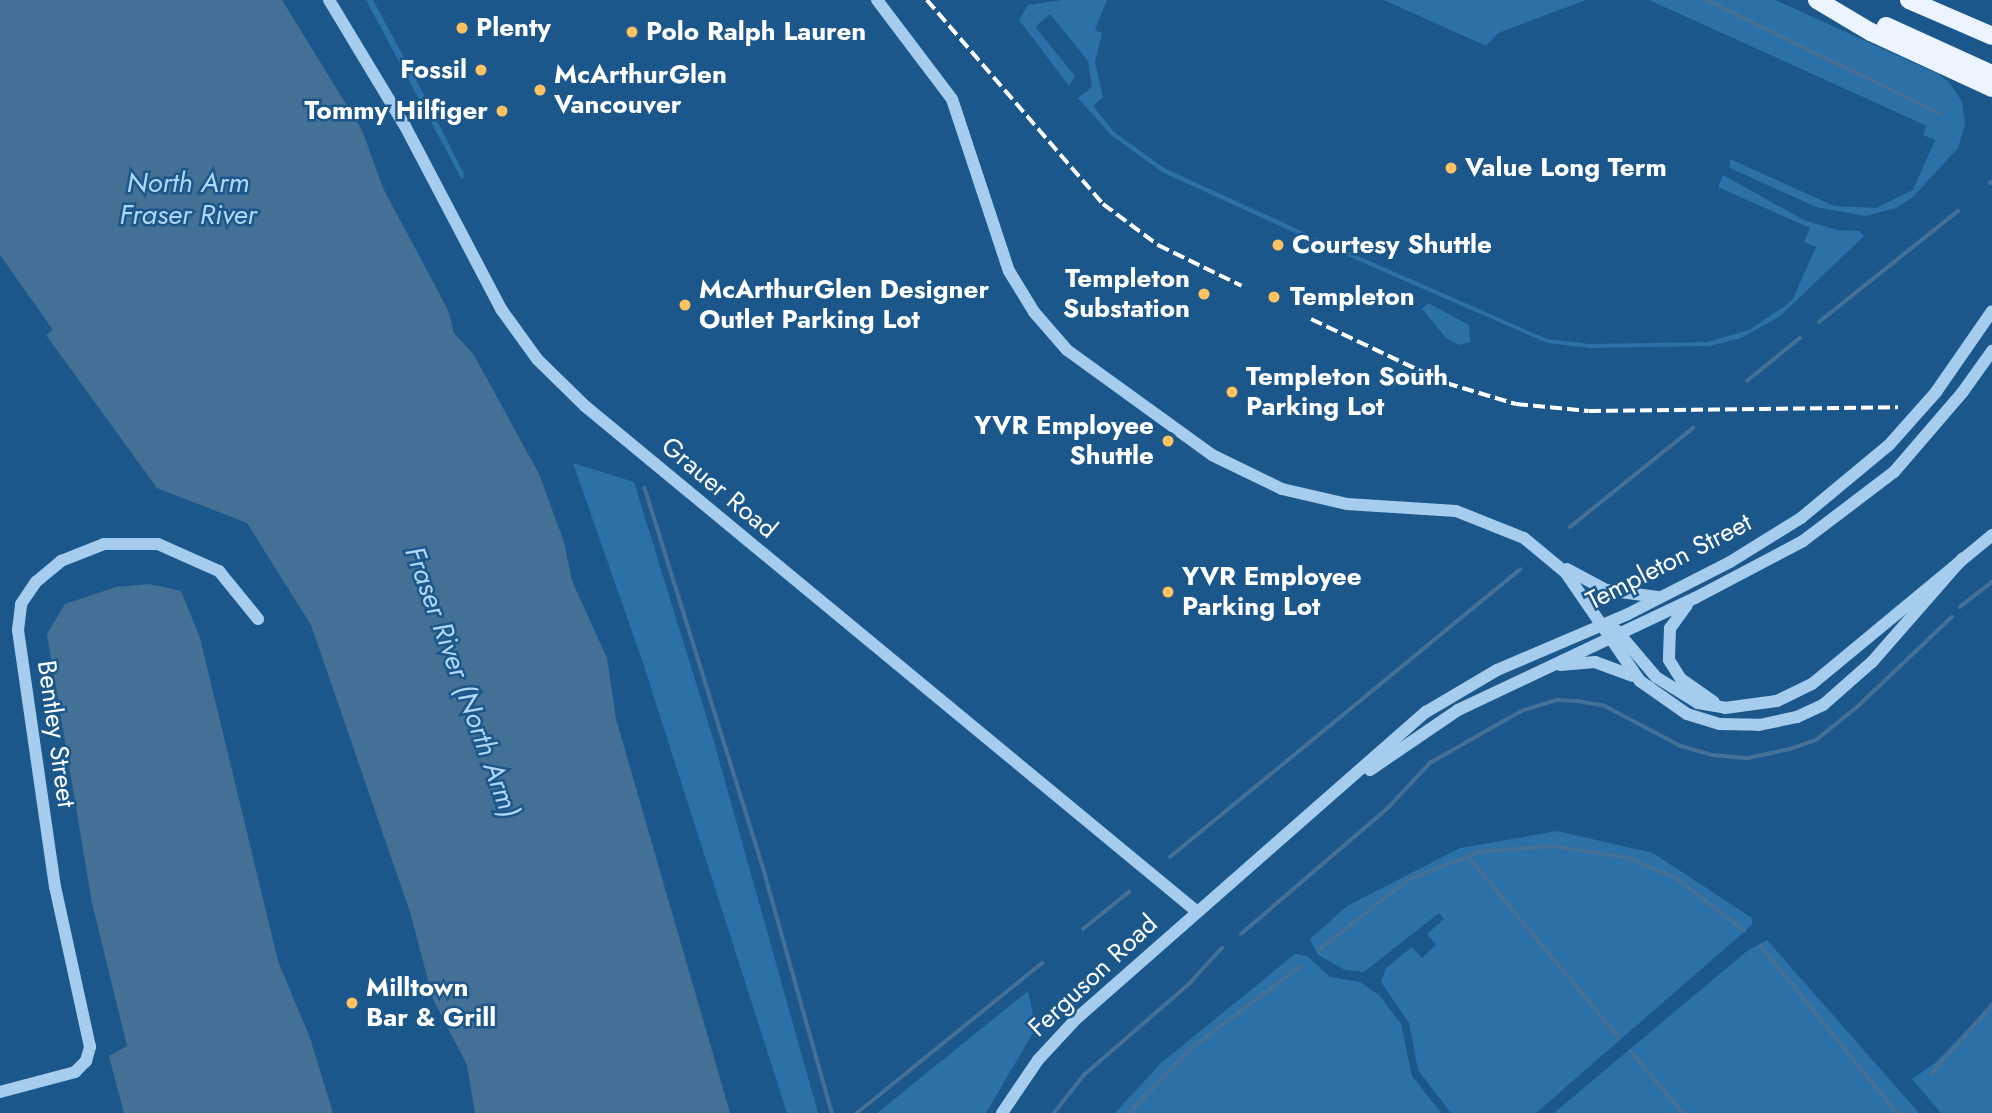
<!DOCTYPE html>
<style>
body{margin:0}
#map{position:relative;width:1992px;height:1113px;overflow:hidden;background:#1b578b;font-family:Jost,sans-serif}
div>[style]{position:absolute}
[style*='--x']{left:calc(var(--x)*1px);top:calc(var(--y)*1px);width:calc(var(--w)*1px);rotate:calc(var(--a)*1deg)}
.green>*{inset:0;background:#2b70a7}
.water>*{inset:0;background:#457095}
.stream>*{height:3.5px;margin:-1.75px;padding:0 1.75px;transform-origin:1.75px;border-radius:1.75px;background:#457095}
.minor>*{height:12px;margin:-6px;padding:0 6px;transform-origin:6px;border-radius:6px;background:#a6cded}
.major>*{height:18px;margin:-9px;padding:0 9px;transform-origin:9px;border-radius:9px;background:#ecf5ff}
.rail>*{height:3.5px;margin-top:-1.75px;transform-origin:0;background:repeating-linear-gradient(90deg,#fff 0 12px,transparent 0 17px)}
.dots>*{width:19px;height:19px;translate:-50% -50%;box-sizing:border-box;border:4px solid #1b578b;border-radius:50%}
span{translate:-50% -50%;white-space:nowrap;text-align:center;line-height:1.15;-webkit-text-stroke:5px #1b578b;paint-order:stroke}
.poi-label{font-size:26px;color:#fff;font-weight:700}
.left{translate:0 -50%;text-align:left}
.right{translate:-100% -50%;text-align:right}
.street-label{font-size:26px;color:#fff}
.water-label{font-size:28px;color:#b2d7f4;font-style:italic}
</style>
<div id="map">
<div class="green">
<div style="clip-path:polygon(366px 0,373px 0,421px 89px,464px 174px,462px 180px)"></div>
<div style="clip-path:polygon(1062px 0,1107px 0,1095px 30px,1102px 33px,1095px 62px,1103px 97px,1093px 106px,1114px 132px,1164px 168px,1308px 234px,1306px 238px,1162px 172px,1111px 135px,1078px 98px,1092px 87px,1088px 61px,1050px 14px,1035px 27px,1075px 76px,1069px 86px,1019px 20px,1028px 5px)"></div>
<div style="clip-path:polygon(1384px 0,1586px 0,1498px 33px,1486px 46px)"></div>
<div style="clip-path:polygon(1649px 0,1775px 0,1936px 73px,1949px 82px,1962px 102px,1965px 124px,1958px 148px,1913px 197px,1896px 208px,1865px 216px,1816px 207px,1730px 168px,1730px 159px,1834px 206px,1876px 208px,1913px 190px,1935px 140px,1923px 135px,1927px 126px)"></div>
<div style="clip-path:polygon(1723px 175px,1804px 220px,1837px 230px,1859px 231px,1864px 236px,1779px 317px,1741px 338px,1709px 346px,1590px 348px,1547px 343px,1313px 241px,1315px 237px,1547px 339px,1590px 344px,1708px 342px,1749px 330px,1785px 306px,1793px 299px,1816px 247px,1804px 242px,1810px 228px,1718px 187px)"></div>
<div style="clip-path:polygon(1428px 303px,1469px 325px,1470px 342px,1459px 345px,1446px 338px,1422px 309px)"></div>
<div style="clip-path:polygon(573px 463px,634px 482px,712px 735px,818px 1113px,787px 1113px,643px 663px)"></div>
<div style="clip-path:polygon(1557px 831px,1653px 853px,1752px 918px,1752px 925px,1536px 1113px,1451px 1113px,1418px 1070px,1409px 1023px,1381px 982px,1386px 968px,1412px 947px,1422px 958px,1436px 945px,1427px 934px,1444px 919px,1439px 913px,1364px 972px,1345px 970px,1318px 955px,1310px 939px,1347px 906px,1460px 848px)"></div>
<div style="clip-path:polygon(1767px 940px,1919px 1113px,1554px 1113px,1747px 951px)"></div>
<div style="clip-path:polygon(1295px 954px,1307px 956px,1330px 977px,1360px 982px,1380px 996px,1401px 1024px,1412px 1076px,1441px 1113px,1115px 1113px,1161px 1063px)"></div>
<div style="clip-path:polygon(1028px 991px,1036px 1028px,986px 1113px,877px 1113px)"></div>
<div style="clip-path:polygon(1992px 1004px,1992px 1113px,1941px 1113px,1912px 1079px,1935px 1063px)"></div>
</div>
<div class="water">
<div style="clip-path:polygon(0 0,282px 0,362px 130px,383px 188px,448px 310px,454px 333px,474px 355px,539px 474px,564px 542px,572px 581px,607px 658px,616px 719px,730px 1113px,475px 1113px,467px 1065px,433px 999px,410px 912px,311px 625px,247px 523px,157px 488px,46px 335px,53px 330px,0 255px)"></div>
<div style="clip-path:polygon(149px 584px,181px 591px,200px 638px,278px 961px,310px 1038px,333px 1113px,124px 1113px,109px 1056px,127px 1046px,92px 903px,47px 634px,65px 604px,116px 587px)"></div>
</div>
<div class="stream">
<div style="--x:1707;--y:0;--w:258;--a:26"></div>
<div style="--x:1990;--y:183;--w:2;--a:-27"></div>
<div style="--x:1819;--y:322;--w:178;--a:-38.6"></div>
<div style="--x:1747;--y:381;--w:68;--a:-39.1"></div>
<div style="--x:645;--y:488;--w:404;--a:72.7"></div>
<div style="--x:765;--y:874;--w:248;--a:74.3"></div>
<div style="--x:1570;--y:527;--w:158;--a:-38.8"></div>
<div style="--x:1960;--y:607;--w:41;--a:-38"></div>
<div style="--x:1468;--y:856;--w:236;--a:50.2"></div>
<div style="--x:1170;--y:857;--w:453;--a:-39.4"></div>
<div style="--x:1083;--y:929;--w:59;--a:-38.8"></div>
<div style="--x:1241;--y:934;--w:194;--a:-40.6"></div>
<div style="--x:1388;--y:808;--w:62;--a:-47"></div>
<div style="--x:1430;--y:763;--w:105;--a:-29.7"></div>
<div style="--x:1521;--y:711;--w:38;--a:-17"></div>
<div style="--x:1557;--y:700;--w:21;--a:3"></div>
<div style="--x:1578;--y:701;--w:27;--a:10"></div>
<div style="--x:1605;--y:706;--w:86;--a:27.8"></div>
<div style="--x:1681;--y:746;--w:32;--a:16"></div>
<div style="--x:1712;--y:755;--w:36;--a:5"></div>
<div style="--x:1748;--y:758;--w:43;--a:-12.1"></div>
<div style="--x:1790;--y:749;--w:28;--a:-19"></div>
<div style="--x:1816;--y:740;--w:51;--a:-38.7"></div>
<div style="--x:1856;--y:708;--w:132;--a:-43.5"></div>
<div style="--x:1761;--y:946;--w:215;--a:50.8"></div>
<div style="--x:1319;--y:950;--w:113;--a:-38.2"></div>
<div style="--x:1408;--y:880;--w:76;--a:-21.5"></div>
<div style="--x:1479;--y:852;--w:74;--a:-4.6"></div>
<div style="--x:1553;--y:846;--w:78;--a:8.9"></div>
<div style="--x:1630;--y:858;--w:50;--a:23.5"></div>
<div style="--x:1676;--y:878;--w:86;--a:37.4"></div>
<div style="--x:1631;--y:1051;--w:81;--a:50"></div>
<div style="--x:1931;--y:1074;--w:92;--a:-48.5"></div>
<div style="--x:857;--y:1113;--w:238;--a:-39"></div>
<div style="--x:1054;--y:1113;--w:48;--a:-51.7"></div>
<div style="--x:1084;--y:1075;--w:138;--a:-40.9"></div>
<div style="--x:1188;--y:985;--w:50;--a:-47.4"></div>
<div style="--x:1129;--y:1113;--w:91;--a:-45.9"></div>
<div style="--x:1192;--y:1048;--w:134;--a:-37.1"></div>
<div style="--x:1903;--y:1113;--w:1;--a:-45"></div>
</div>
<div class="minor">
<div style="--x:329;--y:0;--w:147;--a:58.9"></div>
<div style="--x:405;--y:126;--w:207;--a:62.3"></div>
<div style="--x:501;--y:309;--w:62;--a:54.2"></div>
<div style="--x:537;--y:359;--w:67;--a:44.4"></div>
<div style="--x:585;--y:406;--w:793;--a:39.57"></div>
<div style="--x:877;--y:0;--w:124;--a:52.9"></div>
<div style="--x:952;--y:99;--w:181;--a:71.7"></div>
<div style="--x:1009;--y:271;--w:48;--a:58.6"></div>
<div style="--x:1034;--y:312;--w:50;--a:49"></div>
<div style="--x:1067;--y:350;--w:179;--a:35.9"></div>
<div style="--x:1212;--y:455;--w:78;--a:25.9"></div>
<div style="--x:1282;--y:489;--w:67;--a:13"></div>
<div style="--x:1347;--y:504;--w:109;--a:3.7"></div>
<div style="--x:1456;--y:511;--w:73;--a:21.7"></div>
<div style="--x:1524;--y:538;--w:55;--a:39.8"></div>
<div style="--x:1566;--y:573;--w:131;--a:55.6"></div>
<div style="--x:1640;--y:681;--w:57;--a:35.1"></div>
<div style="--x:1687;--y:714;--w:34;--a:17"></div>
<div style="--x:1720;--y:724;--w:39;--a:1"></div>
<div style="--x:1759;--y:725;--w:39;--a:-12"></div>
<div style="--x:1797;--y:717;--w:29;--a:-25"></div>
<div style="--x:1823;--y:705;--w:65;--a:-41.3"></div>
<div style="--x:1872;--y:662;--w:138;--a:-48.8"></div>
<div style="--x:1567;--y:569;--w:44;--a:28.3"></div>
<div style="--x:1606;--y:590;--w:52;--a:7.7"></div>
<div style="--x:1687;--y:605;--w:29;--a:126"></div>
<div style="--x:1670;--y:628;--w:32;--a:92"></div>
<div style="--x:1669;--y:660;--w:22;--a:58"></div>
<div style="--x:1681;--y:679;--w:40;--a:34.9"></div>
<div style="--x:1616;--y:630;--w:62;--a:49.6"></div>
<div style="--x:1656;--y:677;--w:49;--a:31.8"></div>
<div style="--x:1698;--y:703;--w:27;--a:10"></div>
<div style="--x:1725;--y:708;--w:52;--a:-7.7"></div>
<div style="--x:1777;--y:701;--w:39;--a:-26"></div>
<div style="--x:1812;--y:684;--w:234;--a:-39.6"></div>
<div style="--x:1560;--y:665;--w:35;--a:-5"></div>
<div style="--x:1595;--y:662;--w:40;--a:20.2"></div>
<div style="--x:1370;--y:770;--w:107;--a:-34.3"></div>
<div style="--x:1458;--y:710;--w:262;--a:-25.3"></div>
<div style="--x:1695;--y:598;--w:122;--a:-27.8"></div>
<div style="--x:1803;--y:541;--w:114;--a:-37.2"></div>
<div style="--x:1894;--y:472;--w:104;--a:-49.3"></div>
<div style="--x:1962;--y:393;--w:52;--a:-54.5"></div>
<div style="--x:0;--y:1092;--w:78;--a:-14.9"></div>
<div style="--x:75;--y:1072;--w:16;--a:-45"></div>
<div style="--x:86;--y:1061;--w:15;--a:-74"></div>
<div style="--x:90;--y:1047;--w:164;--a:-102.3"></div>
<div style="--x:55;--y:887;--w:260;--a:-98.2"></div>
<div style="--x:18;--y:630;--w:26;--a:-83"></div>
<div style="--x:21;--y:604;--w:27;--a:-56"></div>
<div style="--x:36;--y:582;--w:33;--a:-40"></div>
<div style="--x:61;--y:561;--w:46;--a:-21.6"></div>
<div style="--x:104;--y:544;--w:54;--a:0"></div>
<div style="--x:158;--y:544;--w:67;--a:23.9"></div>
<div style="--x:219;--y:571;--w:62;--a:50.9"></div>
<div style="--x:1002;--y:1113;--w:64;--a:-55.8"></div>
<div style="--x:1038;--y:1060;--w:56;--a:-47.2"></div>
<div style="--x:1076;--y:1019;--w:466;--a:-41.3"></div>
<div style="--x:1426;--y:712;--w:82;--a:-30.6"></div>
<div style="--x:1497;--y:670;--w:142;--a:-23.1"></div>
<div style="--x:1628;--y:614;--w:114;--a:-27"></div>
<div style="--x:1730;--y:562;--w:84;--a:-31.8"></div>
<div style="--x:1801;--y:518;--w:114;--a:-39.7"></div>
<div style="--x:1889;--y:445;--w:71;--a:-48.4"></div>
<div style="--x:1936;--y:392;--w:98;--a:-55.3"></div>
</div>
<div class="major">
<div style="--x:1817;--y:0;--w:63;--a:30.7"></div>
<div style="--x:1871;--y:32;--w:133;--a:24.8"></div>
<div style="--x:1909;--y:0;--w:90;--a:23.4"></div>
<div style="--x:1886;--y:26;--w:116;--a:24.4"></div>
</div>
<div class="rail">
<div style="--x:927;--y:0;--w:269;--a:49.2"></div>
<div style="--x:1103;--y:204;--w:69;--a:36.7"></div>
<div style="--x:1158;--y:245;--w:93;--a:26"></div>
<div style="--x:1311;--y:319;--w:149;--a:25.4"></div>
<div style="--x:1446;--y:383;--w:73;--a:16.7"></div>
<div style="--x:1516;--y:404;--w:73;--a:5.5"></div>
<div style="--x:1589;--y:411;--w:309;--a:-0.7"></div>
</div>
<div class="dots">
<div style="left:462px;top:28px;background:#fec263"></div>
<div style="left:632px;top:32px;background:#fec263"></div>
<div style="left:481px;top:70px;background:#fec263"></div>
<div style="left:540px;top:90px;background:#fec263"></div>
<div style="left:502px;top:111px;background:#fec263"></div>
<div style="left:1451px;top:168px;background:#fec263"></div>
<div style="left:1278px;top:245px;background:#fec263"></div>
<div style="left:1204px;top:294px;background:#fec263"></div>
<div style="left:1274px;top:297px;background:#fec263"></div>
<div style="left:685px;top:305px;background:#fec263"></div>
<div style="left:1232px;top:392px;background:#fec263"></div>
<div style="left:1168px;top:441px;background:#fec263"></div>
<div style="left:1168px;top:592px;background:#fec263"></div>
<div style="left:352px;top:1003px;background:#fec263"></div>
</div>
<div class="poi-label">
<span class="left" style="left:476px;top:28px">Plenty</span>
<span class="left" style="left:646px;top:32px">Polo Ralph Lauren</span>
<span class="right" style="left:467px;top:70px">Fossil</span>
<span class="left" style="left:554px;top:90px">McArthurGlen<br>Vancouver</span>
<span class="right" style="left:488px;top:111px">Tommy Hilfiger</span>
<span class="left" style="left:1465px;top:168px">Value Long Term</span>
<span class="left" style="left:1292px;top:245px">Courtesy Shuttle</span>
<span class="right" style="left:1190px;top:294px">Templeton<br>Substation</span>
<span class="left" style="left:699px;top:305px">McArthurGlen Designer<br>Outlet Parking Lot</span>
<span class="left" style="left:1290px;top:297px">Templeton</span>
<span class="left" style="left:1246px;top:392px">Templeton South<br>Parking Lot</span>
<span class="right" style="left:1154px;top:441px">YVR Employee<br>Shuttle</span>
<span class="left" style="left:1182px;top:592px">YVR Employee<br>Parking Lot</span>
<span class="left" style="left:366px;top:1003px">Milltown<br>Bar &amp; Grill</span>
</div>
<div class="street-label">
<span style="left:719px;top:488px;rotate:40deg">Grauer Road</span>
<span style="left:1669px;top:562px;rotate:-27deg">Templeton Street</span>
<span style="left:56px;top:734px;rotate:82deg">Bentley Street</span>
<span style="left:1093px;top:976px;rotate:-43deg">Ferguson Road</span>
</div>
<div class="water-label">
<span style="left:188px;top:199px">North Arm<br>Fraser River</span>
<span style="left:462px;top:682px;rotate:70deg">Fraser River (North Arm)</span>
</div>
</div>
